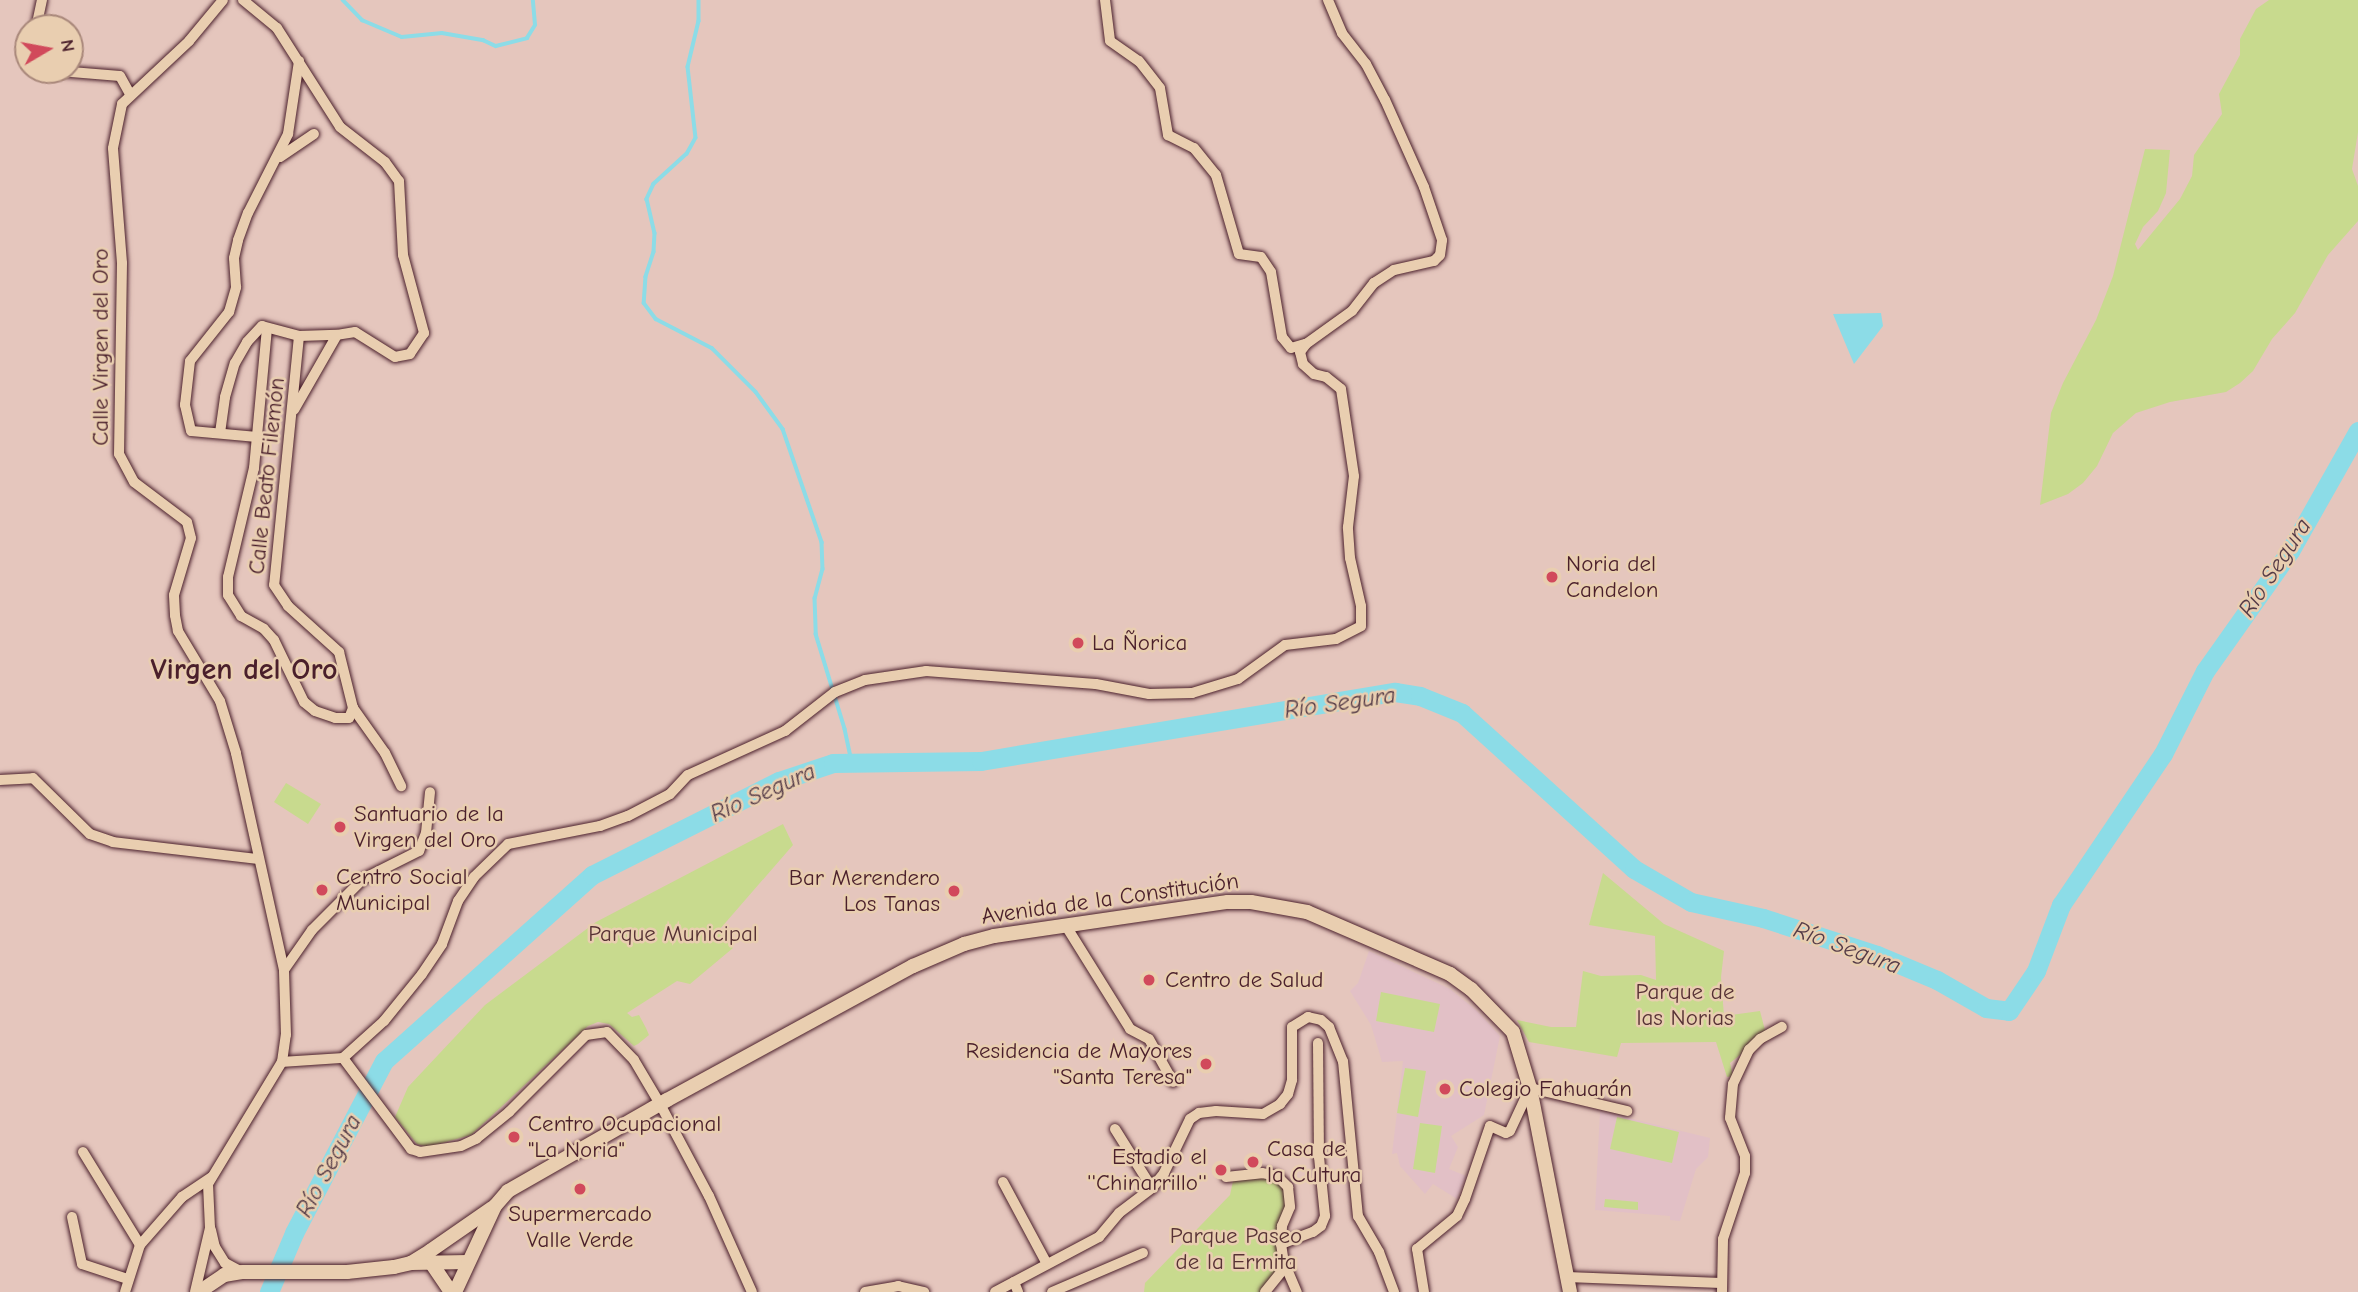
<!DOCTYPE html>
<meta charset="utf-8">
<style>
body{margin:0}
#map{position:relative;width:2358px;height:1292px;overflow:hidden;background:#e5c6bd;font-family:"Comic Neue",sans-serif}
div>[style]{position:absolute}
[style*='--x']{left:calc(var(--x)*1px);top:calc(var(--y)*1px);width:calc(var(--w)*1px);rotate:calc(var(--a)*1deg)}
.built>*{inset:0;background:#e2c0c6}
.green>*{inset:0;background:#c8da8e}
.water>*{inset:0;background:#8cdce7}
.stream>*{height:3.5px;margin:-1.75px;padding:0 1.75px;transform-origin:1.75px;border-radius:1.75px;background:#8cdce7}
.river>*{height:19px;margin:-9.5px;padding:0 9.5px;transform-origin:9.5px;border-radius:9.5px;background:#8cdce7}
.roads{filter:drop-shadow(0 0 2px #4a1f2b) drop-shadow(0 0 2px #4a1f2b)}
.street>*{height:10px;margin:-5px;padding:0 5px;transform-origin:5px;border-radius:5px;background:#e9ceb0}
.secondary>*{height:14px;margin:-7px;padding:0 7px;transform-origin:7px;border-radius:7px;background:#e9ceb0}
.dots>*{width:19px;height:19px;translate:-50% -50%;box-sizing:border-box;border:4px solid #e9ceb0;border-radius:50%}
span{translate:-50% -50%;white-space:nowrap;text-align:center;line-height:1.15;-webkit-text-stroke:5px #e9ceb0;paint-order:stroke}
.street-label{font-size:23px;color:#4a1f2b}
.poi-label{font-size:23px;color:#4a1f2b}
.left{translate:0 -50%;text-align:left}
.right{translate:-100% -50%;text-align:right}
.park-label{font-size:23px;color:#573235}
.water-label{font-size:24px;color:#543b47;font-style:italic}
.district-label{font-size:30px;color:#4a1f2b;font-weight:700}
.north{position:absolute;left:14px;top:14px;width:70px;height:70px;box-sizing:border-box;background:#e9ceb0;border:2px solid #a9887b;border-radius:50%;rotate:80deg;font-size:19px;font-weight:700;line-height:28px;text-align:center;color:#4a1f2b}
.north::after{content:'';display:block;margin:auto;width:24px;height:32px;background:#d1495b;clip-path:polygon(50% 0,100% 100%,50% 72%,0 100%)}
</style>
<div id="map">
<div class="built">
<div style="clip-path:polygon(1369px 951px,1450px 989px,1477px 1011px,1500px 1036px,1484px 1115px,1451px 1136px,1458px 1147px,1449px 1169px,1466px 1176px,1457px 1199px,1433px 1184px,1425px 1194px,1400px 1166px,1397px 1153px,1392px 1154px,1403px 1061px,1382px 1062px,1371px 1025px,1350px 991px,1358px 983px)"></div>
<div style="clip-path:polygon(1600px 1111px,1710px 1138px,1708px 1157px,1696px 1169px,1680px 1221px,1670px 1220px,1670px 1216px,1595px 1210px)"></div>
</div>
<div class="green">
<div style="clip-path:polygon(2269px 0,2358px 0,2358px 132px,2352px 169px,2358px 186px,2358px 221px,2328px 255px,2295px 313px,2272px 339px,2253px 371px,2240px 383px,2226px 392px,2170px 402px,2136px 413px,2113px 433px,2097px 466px,2083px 483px,2068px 494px,2040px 505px,2051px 413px,2063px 383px,2096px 320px,2113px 276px,2145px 149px,2170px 150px,2166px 193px,2158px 211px,2143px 227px,2135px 244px,2138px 250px,2180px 199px,2192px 176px,2194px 155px,2222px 114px,2219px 94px,2240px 55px,2240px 39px,2256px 9px)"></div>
<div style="clip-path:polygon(286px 783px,321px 804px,308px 824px,274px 802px)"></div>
<div style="clip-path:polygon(783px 824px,793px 845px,720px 929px,733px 948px,690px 984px,677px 981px,627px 1013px,632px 1017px,639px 1015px,646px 1028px,649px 1035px,638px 1044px,634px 1046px,609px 1024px,598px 1022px,588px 1026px,471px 1135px,428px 1147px,417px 1144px,395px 1117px,408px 1087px,485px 1005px,596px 922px)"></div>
<div style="clip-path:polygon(1603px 873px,1664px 924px,1724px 951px,1721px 977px,1724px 1016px,1760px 1011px,1766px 1034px,1730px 1063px,1733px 1076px,1727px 1077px,1716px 1042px,1621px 1043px,1617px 1057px,1529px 1042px,1517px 1020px,1551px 1027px,1576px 1027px,1583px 971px,1601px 976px,1641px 975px,1656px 980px,1655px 936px,1589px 925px)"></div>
<div style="clip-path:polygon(1381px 992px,1440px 1004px,1434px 1032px,1376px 1021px)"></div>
<div style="clip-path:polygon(1405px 1068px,1426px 1071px,1418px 1117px,1397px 1113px)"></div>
<div style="clip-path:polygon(1617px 1117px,1679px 1132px,1672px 1163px,1610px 1149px)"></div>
<div style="clip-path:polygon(1420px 1123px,1442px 1126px,1435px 1173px,1413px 1169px)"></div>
<div style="clip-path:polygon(1268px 1177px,1274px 1179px,1287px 1193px,1282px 1269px,1262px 1292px,1144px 1292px,1145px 1283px,1230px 1195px,1233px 1181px)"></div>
<div style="clip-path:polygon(1605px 1199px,1638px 1202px,1638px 1210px,1604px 1207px)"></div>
</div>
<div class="water">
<div style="clip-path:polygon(1881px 313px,1883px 326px,1854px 364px,1833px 314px)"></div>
</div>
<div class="stream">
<div style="--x:343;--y:0;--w:28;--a:46"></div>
<div style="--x:362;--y:20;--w:43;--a:23"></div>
<div style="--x:402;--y:37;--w:40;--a:-5.7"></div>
<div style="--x:442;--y:33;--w:42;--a:9.7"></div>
<div style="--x:483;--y:40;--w:14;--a:25"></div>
<div style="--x:496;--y:46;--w:32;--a:-14"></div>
<div style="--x:527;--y:38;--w:15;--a:-58"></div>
<div style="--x:535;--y:25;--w:25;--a:-95"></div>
<div style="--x:699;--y:0;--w:21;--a:90"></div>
<div style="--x:699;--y:21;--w:47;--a:103.4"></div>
<div style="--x:688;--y:67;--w:71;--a:83.6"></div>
<div style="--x:696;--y:138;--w:18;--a:119"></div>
<div style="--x:687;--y:154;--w:45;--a:137.7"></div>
<div style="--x:654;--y:184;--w:17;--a:115"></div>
<div style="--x:647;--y:199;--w:35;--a:77"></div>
<div style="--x:655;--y:233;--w:19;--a:93"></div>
<div style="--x:654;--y:252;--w:26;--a:108"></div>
<div style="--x:646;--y:277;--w:26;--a:94"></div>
<div style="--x:644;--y:303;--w:20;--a:53"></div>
<div style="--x:656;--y:319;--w:63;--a:27.4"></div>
<div style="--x:712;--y:348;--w:62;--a:45"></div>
<div style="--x:756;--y:392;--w:46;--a:53.9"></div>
<div style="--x:783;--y:429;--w:120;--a:71"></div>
<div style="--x:822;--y:542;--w:27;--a:88"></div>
<div style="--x:823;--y:569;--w:30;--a:105"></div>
<div style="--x:815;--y:598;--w:36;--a:88"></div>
<div style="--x:816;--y:634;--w:99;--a:73"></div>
<div style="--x:845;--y:729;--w:35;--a:78"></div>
</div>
<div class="river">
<div style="--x:269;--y:1292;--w:64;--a:-67"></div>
<div style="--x:294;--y:1233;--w:194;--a:-62.4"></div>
<div style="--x:384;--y:1061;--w:279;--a:-41.8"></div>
<div style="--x:592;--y:875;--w:209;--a:-26.7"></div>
<div style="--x:779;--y:781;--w:57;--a:-18.4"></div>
<div style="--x:833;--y:763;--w:148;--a:-0.8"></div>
<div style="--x:981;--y:761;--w:420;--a:-9.5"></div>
<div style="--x:1395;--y:692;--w:25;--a:9"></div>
<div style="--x:1420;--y:696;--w:45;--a:22"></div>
<div style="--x:1462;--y:713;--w:232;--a:42.2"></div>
<div style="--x:1634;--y:869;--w:66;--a:30.1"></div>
<div style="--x:1691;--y:902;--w:74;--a:12.5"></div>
<div style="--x:1763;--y:918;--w:120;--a:18"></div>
<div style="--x:1877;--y:955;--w:65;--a:22.6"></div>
<div style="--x:1937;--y:980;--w:56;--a:29.7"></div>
<div style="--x:1986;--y:1008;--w:23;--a:7"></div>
<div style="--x:2009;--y:1011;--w:48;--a:-56"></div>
<div style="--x:2036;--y:971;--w:71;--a:-69.3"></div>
<div style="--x:2061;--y:905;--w:182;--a:-56"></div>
<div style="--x:2163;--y:754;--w:93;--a:-63.2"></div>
<div style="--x:2205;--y:671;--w:147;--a:-54.7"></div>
<div style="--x:2290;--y:551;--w:138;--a:-60.5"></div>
</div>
<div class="roads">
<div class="street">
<div style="--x:243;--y:0;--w:44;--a:39.5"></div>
<div style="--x:277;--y:28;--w:117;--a:57.5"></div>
<div style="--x:340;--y:127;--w:57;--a:37.9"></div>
<div style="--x:385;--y:162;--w:24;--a:54"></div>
<div style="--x:399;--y:181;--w:74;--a:86.9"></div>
<div style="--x:403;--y:255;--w:81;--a:74.9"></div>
<div style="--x:424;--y:333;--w:25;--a:124"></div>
<div style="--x:410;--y:354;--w:15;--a:169"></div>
<div style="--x:395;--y:357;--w:47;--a:-148"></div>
<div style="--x:355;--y:332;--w:18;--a:171"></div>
<div style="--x:337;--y:335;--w:86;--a:119.8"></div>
<div style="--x:1105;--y:0;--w:41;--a:83"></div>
<div style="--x:1110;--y:41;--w:35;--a:35"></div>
<div style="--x:1139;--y:61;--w:34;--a:52"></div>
<div style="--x:1160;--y:88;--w:48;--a:80.3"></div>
<div style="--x:1168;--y:135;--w:29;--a:27"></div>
<div style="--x:1194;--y:148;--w:35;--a:51"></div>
<div style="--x:1216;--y:175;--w:82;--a:73.8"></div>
<div style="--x:1239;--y:254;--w:22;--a:8"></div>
<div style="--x:1261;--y:257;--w:18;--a:56"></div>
<div style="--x:1271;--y:272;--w:66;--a:80.4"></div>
<div style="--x:1282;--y:337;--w:14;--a:51"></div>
<div style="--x:1291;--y:348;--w:15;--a:-16"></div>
<div style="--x:36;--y:28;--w:29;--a:-78"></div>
<div style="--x:47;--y:70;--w:73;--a:4.7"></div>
<div style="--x:120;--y:76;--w:21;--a:61"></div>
<div style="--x:280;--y:157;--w:41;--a:-34.1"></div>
<div style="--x:267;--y:328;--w:141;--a:95.3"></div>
<div style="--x:254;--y:468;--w:112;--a:103.4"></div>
<div style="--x:228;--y:577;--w:18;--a:90"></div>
<div style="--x:228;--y:595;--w:25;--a:58"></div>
<div style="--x:241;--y:616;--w:26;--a:29"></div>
<div style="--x:264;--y:629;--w:15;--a:48"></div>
<div style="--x:274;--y:640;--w:69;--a:64.2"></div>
<div style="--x:304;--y:702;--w:14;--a:39"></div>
<div style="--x:315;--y:711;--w:21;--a:19"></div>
<div style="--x:335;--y:718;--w:14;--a:0"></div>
<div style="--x:349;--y:718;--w:11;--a:-68"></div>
<div style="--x:299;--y:336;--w:250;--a:95.7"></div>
<div style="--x:274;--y:585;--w:25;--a:56"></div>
<div style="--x:288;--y:606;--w:69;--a:42"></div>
<div style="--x:339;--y:652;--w:58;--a:76"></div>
<div style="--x:353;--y:708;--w:55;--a:54.6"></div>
<div style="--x:385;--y:753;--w:37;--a:64"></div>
<div style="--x:220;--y:433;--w:36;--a:-82"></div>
<div style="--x:225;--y:397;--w:35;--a:-74"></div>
<div style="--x:235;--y:363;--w:24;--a:-60"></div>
<div style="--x:247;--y:342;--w:22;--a:-47"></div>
<div style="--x:262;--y:326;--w:38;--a:15"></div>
<div style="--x:299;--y:336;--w:38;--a:-2"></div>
<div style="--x:257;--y:437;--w:66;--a:-174.8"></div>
<div style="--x:191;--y:431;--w:27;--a:-103"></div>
<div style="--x:185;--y:405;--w:44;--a:-83.5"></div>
<div style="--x:190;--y:361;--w:63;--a:-51.5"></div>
<div style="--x:229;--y:312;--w:26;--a:-74"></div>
<div style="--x:236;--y:287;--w:29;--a:-94"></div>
<div style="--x:234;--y:258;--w:18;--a:-77"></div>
<div style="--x:238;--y:240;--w:29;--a:-70"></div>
<div style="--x:248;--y:213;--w:89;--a:-63.1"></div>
<div style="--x:288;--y:134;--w:74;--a:-81.4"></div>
<div style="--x:0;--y:780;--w:33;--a:-3"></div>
<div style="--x:33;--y:778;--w:80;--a:44.5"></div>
<div style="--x:90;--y:834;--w:24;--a:19"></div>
<div style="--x:113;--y:842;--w:146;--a:6.7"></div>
<div style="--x:1066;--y:926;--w:121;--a:58.1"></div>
<div style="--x:1130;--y:1029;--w:21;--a:28"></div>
<div style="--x:1149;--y:1039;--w:49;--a:60.8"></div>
<div style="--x:284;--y:970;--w:49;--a:-55"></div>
<div style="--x:312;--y:930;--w:72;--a:-45"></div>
<div style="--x:363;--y:879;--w:63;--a:-26.6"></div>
<div style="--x:419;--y:851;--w:19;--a:-69"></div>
<div style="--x:426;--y:833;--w:41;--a:-84.4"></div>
<div style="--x:343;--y:1058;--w:55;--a:-42.1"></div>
<div style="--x:384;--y:1021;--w:60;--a:-51"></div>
<div style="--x:422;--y:974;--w:36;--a:-56"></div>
<div style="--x:442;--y:944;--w:46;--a:-69.6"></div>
<div style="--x:458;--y:901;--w:29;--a:-56"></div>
<div style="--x:474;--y:877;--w:47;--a:-44.1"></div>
<div style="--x:508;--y:844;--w:94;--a:-11.1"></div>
<div style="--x:600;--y:826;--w:30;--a:-20"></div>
<div style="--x:628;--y:816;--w:47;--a:-27.6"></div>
<div style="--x:670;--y:794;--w:26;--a:-47"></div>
<div style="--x:688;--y:775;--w:107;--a:-24.4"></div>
<div style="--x:785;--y:731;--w:63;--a:-38"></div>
<div style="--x:835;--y:692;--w:32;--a:-22"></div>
<div style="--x:865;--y:680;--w:62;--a:-8.4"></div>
<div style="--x:926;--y:671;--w:170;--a:4.4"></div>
<div style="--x:1096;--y:684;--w:54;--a:10.7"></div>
<div style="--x:1149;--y:694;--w:43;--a:-1.3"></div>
<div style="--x:1192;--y:693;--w:48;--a:-16.9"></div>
<div style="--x:1238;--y:679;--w:58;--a:-35.9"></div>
<div style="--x:1285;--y:645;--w:51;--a:-6.7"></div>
<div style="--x:1336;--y:639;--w:28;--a:-27"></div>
<div style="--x:1361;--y:626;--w:20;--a:-90"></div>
<div style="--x:1361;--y:606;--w:49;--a:-102.9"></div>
<div style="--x:1350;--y:558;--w:31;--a:-94"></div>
<div style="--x:1348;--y:527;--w:51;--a:-83.3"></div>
<div style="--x:1354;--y:476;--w:88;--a:-98.5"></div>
<div style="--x:1341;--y:389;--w:19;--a:-141"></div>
<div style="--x:1326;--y:377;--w:12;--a:-166"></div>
<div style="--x:1314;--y:374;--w:15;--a:-138"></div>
<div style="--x:1303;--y:364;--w:12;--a:-104"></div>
<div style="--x:1300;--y:352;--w:10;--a:-53"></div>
<div style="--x:1306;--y:344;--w:57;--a:-35.7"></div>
<div style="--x:1352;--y:311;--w:36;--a:-52"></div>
<div style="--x:1374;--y:283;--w:24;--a:-33"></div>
<div style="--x:1394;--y:270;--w:41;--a:-12.7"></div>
<div style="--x:1434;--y:261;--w:8;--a:-45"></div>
<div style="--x:1440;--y:255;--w:15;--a:-82"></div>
<div style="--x:1442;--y:240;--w:56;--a:-108.8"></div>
<div style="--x:1424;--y:187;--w:95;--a:-114.1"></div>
<div style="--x:1385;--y:100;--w:41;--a:-117.8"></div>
<div style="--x:1366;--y:64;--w:39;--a:-128"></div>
<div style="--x:1342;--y:33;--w:36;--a:-113"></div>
<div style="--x:343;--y:1058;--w:114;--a:53.2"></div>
<div style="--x:411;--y:1149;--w:9;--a:18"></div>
<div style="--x:420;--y:1152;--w:41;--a:-8.3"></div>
<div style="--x:461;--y:1146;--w:17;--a:-25"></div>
<div style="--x:476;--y:1139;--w:43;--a:-39.3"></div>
<div style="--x:509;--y:1112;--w:109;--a:-45"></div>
<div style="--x:586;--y:1035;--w:21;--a:-8"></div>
<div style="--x:607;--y:1032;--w:39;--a:46"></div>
<div style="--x:634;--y:1060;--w:51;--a:59.4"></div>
<div style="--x:660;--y:1104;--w:104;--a:62"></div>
<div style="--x:709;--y:1196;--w:105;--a:65.9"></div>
<div style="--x:282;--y:1062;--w:61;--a:-3.8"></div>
<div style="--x:1115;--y:1129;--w:70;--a:57.9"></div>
<div style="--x:83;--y:1152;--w:109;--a:58.5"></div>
<div style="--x:1226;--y:1177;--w:36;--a:-6"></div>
<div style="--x:1262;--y:1173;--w:15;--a:11"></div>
<div style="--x:1277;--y:1176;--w:16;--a:45"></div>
<div style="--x:1288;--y:1187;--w:20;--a:84"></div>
<div style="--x:1290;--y:1207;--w:21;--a:113"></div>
<div style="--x:1282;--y:1226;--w:18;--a:93"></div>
<div style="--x:1281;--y:1244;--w:18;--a:81"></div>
<div style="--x:1284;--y:1262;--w:33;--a:67"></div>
<div style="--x:1003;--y:1182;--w:93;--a:61.8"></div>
<div style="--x:72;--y:1217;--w:48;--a:78"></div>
<div style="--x:82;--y:1264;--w:48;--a:18.1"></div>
<div style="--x:211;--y:1230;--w:17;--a:77"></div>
<div style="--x:215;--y:1247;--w:19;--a:58"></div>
<div style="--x:225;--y:1263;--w:19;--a:28"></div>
<div style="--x:1281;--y:1244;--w:34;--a:-21"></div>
<div style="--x:1313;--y:1232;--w:10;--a:-37"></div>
<div style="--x:1321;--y:1226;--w:11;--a:-68"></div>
<div style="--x:1325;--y:1216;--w:59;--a:-95.8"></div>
<div style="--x:1319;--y:1157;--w:114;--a:-90.5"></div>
<div style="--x:1567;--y:1277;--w:154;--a:2.2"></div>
<div style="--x:1014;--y:1282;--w:11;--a:68"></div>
<div style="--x:125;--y:1292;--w:49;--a:-72.3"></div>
<div style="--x:140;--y:1245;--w:64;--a:-48.8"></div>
<div style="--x:182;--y:1197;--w:36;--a:-34"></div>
<div style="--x:195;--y:1292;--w:66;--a:-76.8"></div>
<div style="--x:210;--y:1228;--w:44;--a:-92.6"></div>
<div style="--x:208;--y:1184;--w:143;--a:-58.8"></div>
<div style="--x:282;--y:1062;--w:27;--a:-82"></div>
<div style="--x:286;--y:1035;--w:65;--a:-91.8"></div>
<div style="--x:284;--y:970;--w:222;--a:-102.5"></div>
<div style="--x:236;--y:753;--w:54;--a:-107.1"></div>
<div style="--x:220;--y:701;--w:82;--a:-121"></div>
<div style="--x:178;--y:631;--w:16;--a:-101"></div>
<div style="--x:175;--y:615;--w:20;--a:-93"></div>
<div style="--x:174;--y:595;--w:59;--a:-73.4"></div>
<div style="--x:191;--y:538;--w:16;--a:-104"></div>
<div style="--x:187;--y:522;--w:66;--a:-143"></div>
<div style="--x:134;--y:482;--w:32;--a:-118"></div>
<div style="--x:119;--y:454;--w:191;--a:-89.1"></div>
<div style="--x:122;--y:263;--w:115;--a:-94.5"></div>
<div style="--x:113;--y:148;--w:45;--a:-78.4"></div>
<div style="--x:122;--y:104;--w:92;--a:-43.2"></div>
<div style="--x:189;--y:41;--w:53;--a:-50.3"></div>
<div style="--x:865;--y:1292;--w:34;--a:-10"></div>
<div style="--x:898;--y:1286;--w:27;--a:13"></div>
<div style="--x:995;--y:1292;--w:118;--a:-27.9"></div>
<div style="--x:1099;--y:1237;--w:31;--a:-50"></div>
<div style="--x:1119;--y:1213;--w:41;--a:-37.1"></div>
<div style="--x:1152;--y:1188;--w:19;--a:-51"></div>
<div style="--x:1164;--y:1173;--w:60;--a:-64.3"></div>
<div style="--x:1190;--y:1119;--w:11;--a:-34"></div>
<div style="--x:1199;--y:1113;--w:17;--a:-7"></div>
<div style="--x:1216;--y:1111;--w:47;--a:3.7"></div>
<div style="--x:1263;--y:1114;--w:20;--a:-30"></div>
<div style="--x:1280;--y:1104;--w:13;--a:-51"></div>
<div style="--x:1288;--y:1094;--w:15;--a:-74"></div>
<div style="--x:1292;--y:1080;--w:53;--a:-90"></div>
<div style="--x:1292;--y:1027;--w:19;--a:-32"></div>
<div style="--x:1308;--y:1017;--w:13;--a:13"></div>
<div style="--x:1321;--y:1020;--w:11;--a:41"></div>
<div style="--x:1329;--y:1027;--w:37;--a:68"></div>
<div style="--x:1343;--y:1061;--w:156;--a:84.5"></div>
<div style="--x:1358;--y:1216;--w:42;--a:59.7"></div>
<div style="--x:1379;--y:1252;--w:43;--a:69.4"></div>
<div style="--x:1052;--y:1292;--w:99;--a:-23.2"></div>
<div style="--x:1265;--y:1292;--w:33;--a:-51"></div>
<div style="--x:1424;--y:1292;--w:44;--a:-99.2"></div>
<div style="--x:1417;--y:1249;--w:52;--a:-39.5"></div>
<div style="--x:1457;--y:1216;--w:19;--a:-65"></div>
<div style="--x:1465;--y:1199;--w:77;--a:-71.1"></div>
<div style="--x:1490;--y:1126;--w:17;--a:24"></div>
<div style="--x:1506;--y:1133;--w:4;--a:-27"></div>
<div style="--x:1510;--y:1131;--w:47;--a:-65.1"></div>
<div style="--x:1530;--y:1088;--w:100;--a:13.3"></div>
<div style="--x:1722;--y:1292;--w:53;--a:-88.9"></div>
<div style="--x:1723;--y:1239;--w:70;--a:-71.6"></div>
<div style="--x:1745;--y:1173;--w:17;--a:-90"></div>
<div style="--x:1745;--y:1156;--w:41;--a:-111.5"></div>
<div style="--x:1730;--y:1118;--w:34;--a:-85"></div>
<div style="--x:1733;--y:1084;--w:38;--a:-65"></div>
<div style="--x:1749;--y:1050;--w:16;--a:-45"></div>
<div style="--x:1760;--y:1039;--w:25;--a:-29"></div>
</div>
<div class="secondary">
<div style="--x:411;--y:1263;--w:57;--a:-1"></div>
<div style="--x:432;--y:1264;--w:34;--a:56"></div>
<div style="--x:199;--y:1292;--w:30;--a:-34"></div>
<div style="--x:224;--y:1275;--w:18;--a:-9"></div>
<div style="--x:242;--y:1272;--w:105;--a:0"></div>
<div style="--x:347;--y:1272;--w:47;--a:-6.1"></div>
<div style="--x:394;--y:1267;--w:17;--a:-13"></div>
<div style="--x:411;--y:1263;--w:22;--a:-32"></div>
<div style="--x:430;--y:1251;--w:75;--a:-34.7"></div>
<div style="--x:455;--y:1292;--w:95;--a:-65.1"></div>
<div style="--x:495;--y:1206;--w:20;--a:-49"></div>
<div style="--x:508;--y:1191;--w:183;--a:-29.8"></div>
<div style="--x:667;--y:1100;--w:280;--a:-28.6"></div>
<div style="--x:913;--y:966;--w:56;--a:-23.3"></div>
<div style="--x:964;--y:944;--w:31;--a:-15"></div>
<div style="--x:994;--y:936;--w:236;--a:-8.3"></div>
<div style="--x:1228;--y:902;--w:23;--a:0"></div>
<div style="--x:1251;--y:902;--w:57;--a:10.1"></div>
<div style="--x:1307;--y:912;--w:156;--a:23.4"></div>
<div style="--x:1450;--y:974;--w:26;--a:36"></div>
<div style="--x:1471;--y:989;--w:60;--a:45.7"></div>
<div style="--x:1513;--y:1032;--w:59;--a:73.1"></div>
<div style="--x:1530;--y:1088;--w:208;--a:78.9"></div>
</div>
</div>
<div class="dots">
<div style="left:1552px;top:577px;background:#d1495b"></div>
<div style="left:1078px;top:643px;background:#d1495b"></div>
<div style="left:340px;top:827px;background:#d1495b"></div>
<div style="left:322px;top:890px;background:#d1495b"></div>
<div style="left:954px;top:891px;background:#d1495b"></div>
<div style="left:1149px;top:980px;background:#d1495b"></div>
<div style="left:1206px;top:1064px;background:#d1495b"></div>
<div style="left:1445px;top:1089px;background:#d1495b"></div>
<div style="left:514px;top:1137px;background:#d1495b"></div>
<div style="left:1253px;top:1162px;background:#d1495b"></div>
<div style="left:1221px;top:1170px;background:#d1495b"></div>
<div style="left:580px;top:1189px;background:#d1495b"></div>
</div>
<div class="street-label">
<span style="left:101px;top:347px;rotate:-90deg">Calle Virgen del Oro</span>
<span style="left:267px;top:476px;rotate:-84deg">Calle Beato Filemón</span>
<span style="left:1110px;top:899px;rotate:-8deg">Avenida de la Constitución</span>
</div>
<div class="poi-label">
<span class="left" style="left:1566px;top:577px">Noria del<br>Candelon</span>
<span class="left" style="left:1092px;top:643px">La Ñorica</span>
<span class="left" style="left:354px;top:827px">Santuario de la<br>Virgen del Oro</span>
<span class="left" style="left:336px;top:890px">Centro Social<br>Municipal</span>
<span class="right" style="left:940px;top:891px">Bar Merendero<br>Los Tanas</span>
<span class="left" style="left:1165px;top:980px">Centro de Salud</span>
<span class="right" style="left:1192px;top:1064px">Residencia de Mayores<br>"Santa Teresa"</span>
<span class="left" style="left:1459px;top:1089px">Colegio Fahuarán</span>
<span class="left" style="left:528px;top:1137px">Centro Ocupacional<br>"La Noria"</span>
<span class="left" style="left:1267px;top:1162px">Casa de<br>la Cultura</span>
<span class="right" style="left:1207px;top:1170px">Estadio el<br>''Chinarrillo''</span>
<span style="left:580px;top:1227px">Supermercado<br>Valle Verde</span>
</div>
<div class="park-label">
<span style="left:673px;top:934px">Parque Municipal</span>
<span style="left:1685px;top:1005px">Parque de<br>las Norias</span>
<span style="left:1236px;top:1249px">Parque Paseo<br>de la Ermita</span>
</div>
<div class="water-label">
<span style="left:2275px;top:568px;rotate:-57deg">Río Segura</span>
<span style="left:1340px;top:703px;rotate:-8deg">Río Segura</span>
<span style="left:763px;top:793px;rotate:-24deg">Río Segura</span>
<span style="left:1847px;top:948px;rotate:20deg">Río Segura</span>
<span style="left:329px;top:1166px;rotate:-62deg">Río Segura</span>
</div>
<div class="district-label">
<span style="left:244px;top:670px">Virgen del Oro</span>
</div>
<div class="north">N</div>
</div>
